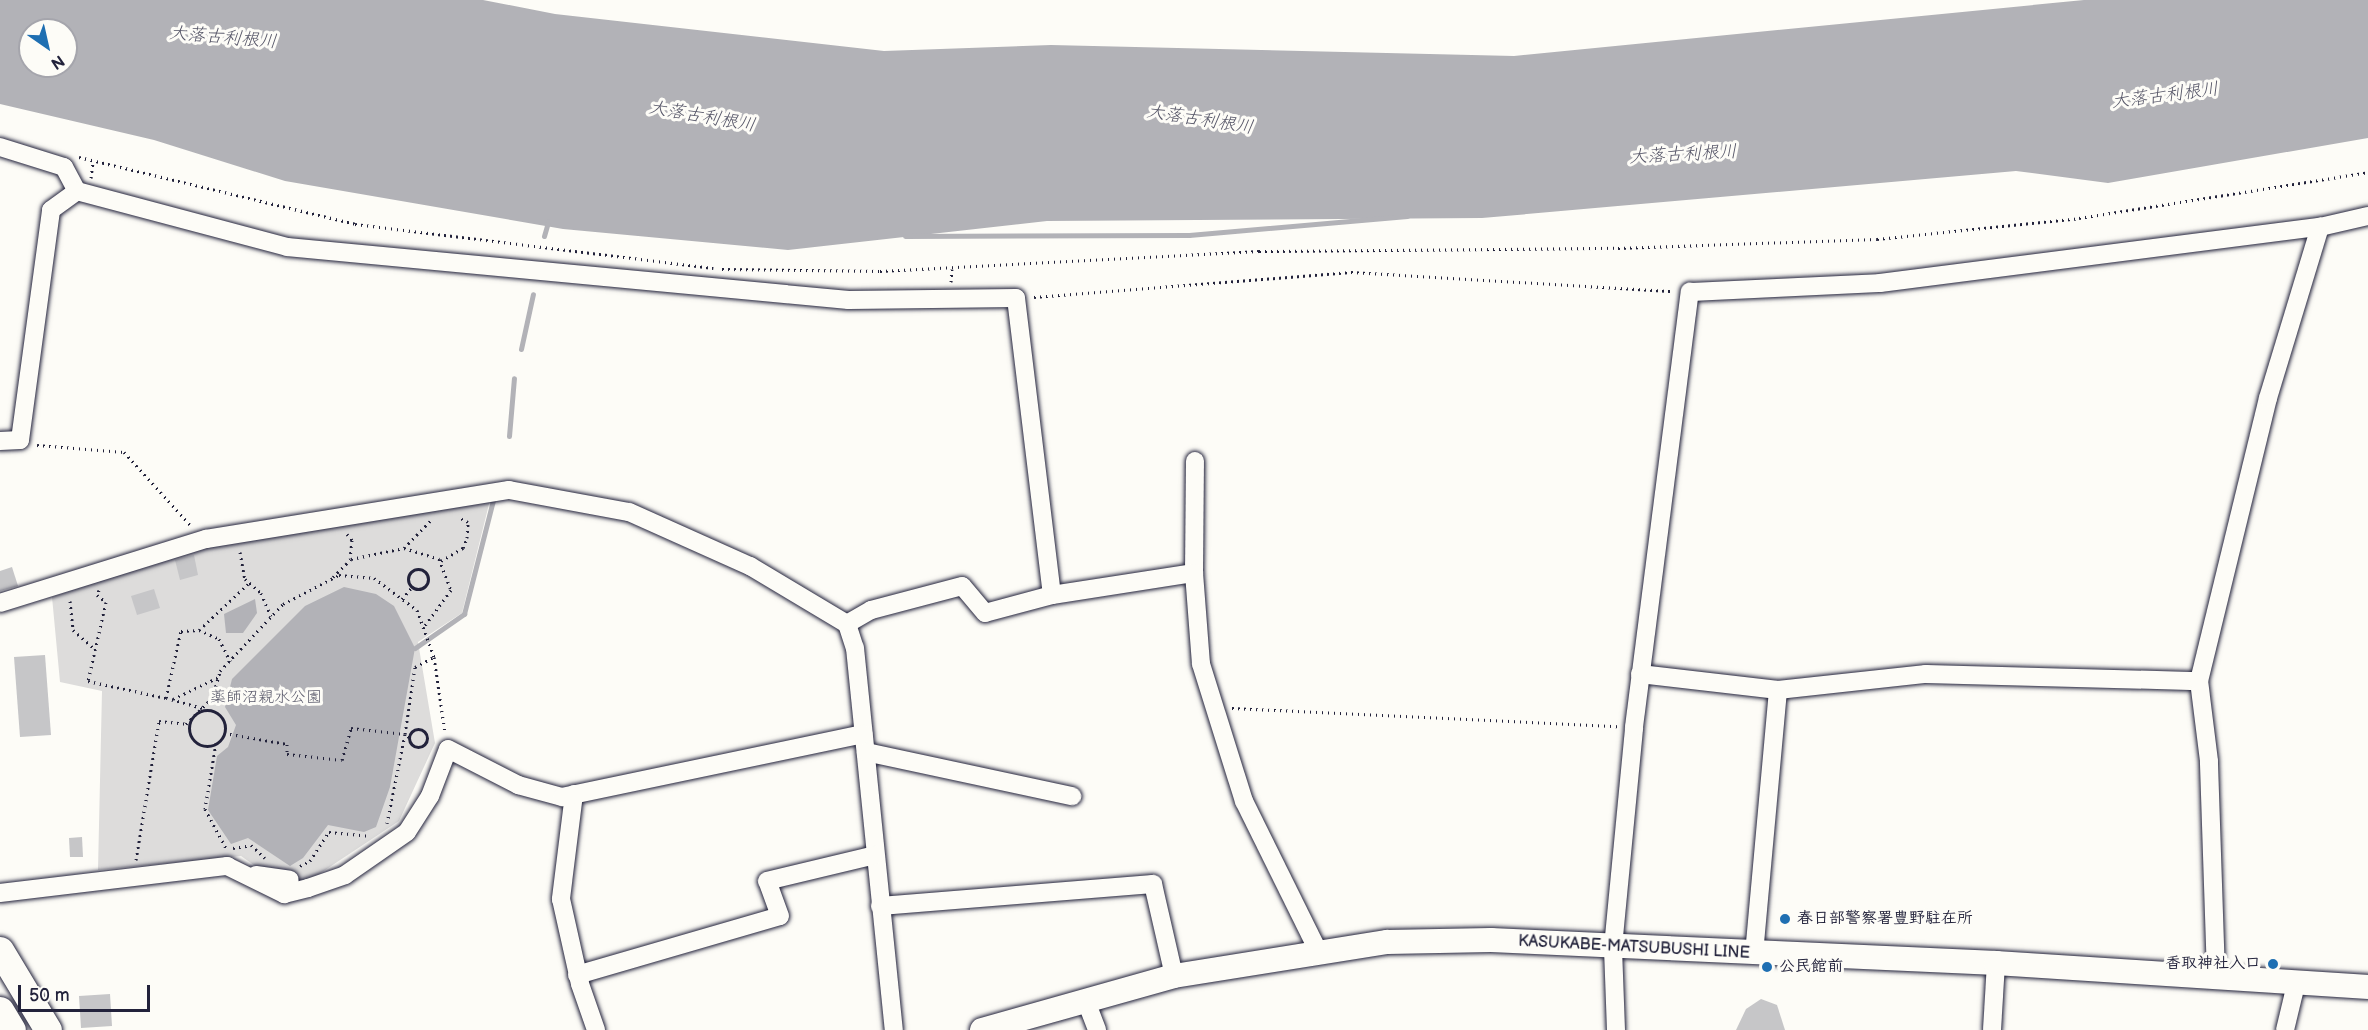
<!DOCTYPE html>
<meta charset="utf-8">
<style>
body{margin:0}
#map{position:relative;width:2368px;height:1030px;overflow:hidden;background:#fdfcf7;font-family:"Balsamiq Sans","Klee One",sans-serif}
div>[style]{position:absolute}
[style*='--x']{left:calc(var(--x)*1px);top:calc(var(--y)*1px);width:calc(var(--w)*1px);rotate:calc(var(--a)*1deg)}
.green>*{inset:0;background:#dddcdb}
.water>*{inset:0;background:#b2b2b7}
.stream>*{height:5px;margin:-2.5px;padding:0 2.5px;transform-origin:2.5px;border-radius:2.5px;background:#b2b2b7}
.building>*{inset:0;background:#c6c6c8}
.path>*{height:3px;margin-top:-1.5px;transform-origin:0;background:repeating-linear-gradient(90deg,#22223b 0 1.5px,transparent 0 6px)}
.path>.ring{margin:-1.5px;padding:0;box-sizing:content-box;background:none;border:3px solid #22223b;border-radius:50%}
.roads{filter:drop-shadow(0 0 2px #22223b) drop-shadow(0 0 2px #22223b)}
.minor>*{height:18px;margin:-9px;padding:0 9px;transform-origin:9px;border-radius:9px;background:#fdfcf7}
.major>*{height:24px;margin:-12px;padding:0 12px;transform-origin:12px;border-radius:12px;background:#fdfcf7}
.highway>*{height:27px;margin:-13.5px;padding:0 13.5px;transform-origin:13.5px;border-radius:13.5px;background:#fdfcf7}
.dots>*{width:16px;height:16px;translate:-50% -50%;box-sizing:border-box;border:3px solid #fdfcf7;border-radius:50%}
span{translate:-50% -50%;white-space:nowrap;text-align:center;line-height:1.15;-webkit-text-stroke:6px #fdfcf7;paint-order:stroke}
.park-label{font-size:16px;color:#5a5a6b}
.poi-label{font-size:16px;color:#22223b;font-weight:700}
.left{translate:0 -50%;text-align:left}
.right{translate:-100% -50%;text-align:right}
.street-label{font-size:16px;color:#22223b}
.water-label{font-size:18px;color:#545466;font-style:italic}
.north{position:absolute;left:18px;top:18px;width:60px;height:60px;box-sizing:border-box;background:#fdfcf7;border:2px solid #a5a5ac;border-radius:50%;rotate:146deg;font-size:16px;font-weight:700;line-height:24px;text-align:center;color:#22223b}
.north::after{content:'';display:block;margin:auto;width:21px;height:27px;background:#1f6fb2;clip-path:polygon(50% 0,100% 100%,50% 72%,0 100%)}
.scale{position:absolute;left:18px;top:985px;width:132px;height:27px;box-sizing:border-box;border:3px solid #22223b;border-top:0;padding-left:8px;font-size:18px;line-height:21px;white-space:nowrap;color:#22223b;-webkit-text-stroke:4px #fdfcf7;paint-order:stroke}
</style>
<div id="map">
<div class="green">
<div style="clip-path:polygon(491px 496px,462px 613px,418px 642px,435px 743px,399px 821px,307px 882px,271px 877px,241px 856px,98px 870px,102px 691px,60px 682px,52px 597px,206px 546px)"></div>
</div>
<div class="water">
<div style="clip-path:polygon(evenodd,0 0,483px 0,555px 14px,884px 51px,1051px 45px,1514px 56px,2084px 0,2368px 0,2368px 138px,2108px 183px,2016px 171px,1482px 218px,1047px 221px,788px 250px,563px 229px,285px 181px,154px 140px,0 104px,0 0,30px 30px,66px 30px,66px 66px,30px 66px,30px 30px)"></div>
<div style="clip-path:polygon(344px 587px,376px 594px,394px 606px,415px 648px,390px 787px,376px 827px,364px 832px,328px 825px,303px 858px,290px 866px,248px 838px,231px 844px,208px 810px,217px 756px,228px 747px,236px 725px,225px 707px,232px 679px,305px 606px)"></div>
<div style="clip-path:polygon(255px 599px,257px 613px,243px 633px,226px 633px,224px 614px)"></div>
</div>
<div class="stream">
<div style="--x:544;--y:236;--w:15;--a:-74"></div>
<div style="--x:905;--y:236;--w:284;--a:-0.2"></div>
<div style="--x:1189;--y:235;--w:219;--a:-5"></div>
<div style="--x:521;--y:349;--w:56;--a:-77.7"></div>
<div style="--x:509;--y:436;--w:58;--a:-85.1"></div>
<div style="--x:415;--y:648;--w:60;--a:-34.8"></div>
<div style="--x:464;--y:614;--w:122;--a:-75.7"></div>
</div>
<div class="building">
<div style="clip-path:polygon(194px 555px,198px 575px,180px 580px,175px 560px)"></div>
<div style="clip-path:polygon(12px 567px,18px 586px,0 591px,0 571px)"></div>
<div style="clip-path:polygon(154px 589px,160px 608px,137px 615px,131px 596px)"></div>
<div style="clip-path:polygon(45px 655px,51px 735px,20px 737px,14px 657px)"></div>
<div style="clip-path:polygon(82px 837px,83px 857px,70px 857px,69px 838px)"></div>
<div style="clip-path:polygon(110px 994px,112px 1026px,81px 1028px,79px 996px)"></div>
<div style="clip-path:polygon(1761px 999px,1777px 1005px,1785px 1030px,1736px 1030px,1746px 1009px)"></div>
</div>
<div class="path">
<div style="--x:79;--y:157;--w:284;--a:13.6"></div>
<div style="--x:355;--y:224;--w:361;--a:7"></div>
<div style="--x:91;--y:178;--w:17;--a:-83"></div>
<div style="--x:722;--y:269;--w:158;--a:0.7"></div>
<div style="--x:880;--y:271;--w:380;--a:-3"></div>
<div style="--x:1259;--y:251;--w:359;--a:-0.5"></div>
<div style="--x:1618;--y:248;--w:259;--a:-2"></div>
<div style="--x:1877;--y:239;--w:203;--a:-5.9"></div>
<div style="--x:2079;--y:218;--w:293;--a:-9"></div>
<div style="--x:951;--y:282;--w:13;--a:-86"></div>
<div style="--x:1034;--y:297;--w:318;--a:-4.5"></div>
<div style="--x:1351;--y:272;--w:323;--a:3.4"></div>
<div style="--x:37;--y:445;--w:87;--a:4.6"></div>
<div style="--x:124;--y:452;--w:100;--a:47.8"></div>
<div style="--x:347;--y:534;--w:8;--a:50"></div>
<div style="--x:352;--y:540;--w:18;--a:96"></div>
<div style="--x:404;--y:548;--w:39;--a:-46"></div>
<div style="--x:240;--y:552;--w:27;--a:80"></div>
<div style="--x:245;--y:579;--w:21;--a:41"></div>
<div style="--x:261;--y:593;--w:25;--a:67"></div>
<div style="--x:441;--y:561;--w:26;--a:-31"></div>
<div style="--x:463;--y:548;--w:11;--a:-68"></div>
<div style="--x:467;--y:538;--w:16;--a:-86"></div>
<div style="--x:468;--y:522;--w:11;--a:-153"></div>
<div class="ring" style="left:408px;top:569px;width:17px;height:17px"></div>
<div style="--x:333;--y:577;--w:25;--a:-45"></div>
<div style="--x:351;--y:559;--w:54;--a:-11.7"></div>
<div style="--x:404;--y:548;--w:37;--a:17"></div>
<div style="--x:439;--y:559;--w:33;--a:69"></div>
<div style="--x:451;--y:590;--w:47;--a:126.4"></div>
<div style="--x:99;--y:590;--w:5;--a:112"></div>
<div style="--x:97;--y:595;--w:11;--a:38"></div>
<div style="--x:106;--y:602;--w:81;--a:102.8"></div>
<div style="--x:88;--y:681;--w:80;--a:12.3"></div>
<div style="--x:402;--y:599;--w:16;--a:-50"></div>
<div style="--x:70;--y:601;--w:29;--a:84"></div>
<div style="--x:73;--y:630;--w:29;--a:41"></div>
<div style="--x:199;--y:630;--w:22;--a:24"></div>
<div style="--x:219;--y:639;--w:25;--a:63"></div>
<div style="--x:173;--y:699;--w:51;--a:-25.6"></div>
<div style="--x:202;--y:708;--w:37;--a:-164"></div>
<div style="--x:166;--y:698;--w:69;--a:-77.4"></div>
<div style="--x:181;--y:631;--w:18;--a:-3"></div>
<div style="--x:199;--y:630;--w:69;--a:-43.2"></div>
<div style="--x:1232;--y:708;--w:386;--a:2.7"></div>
<div class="ring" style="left:189px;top:710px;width:33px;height:33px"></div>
<div class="ring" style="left:409px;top:729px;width:15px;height:15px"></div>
<div style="--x:224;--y:733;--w:64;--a:9.9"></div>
<div style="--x:287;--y:744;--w:10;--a:90"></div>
<div style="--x:287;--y:754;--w:55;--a:6.2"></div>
<div style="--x:342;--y:760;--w:33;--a:-74"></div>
<div style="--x:351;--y:728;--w:54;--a:6.3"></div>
<div style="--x:405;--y:734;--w:91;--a:101.4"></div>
<div style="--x:409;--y:737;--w:5;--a:-143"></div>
<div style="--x:405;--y:734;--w:68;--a:-81.5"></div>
<div style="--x:415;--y:667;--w:21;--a:-28"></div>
<div style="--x:216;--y:743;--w:67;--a:99.5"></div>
<div style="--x:205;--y:809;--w:44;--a:61.7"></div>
<div style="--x:233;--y:848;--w:18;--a:-9"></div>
<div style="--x:251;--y:845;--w:19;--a:43"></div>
<div style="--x:136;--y:860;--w:141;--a:-80.6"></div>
<div style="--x:159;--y:721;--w:27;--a:6"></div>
<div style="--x:186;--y:724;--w:37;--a:-45"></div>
<div style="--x:212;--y:698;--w:28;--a:-73"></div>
<div style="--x:220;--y:671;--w:92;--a:-46.8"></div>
<div style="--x:283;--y:604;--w:63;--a:-27.4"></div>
<div style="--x:339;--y:575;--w:35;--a:5"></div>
<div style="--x:374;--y:578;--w:54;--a:36.7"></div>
<div style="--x:417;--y:610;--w:50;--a:70.1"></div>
<div style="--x:434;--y:657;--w:76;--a:81.7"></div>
<div style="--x:300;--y:866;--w:11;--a:-27"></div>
<div style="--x:310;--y:861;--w:35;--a:-57"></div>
<div style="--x:329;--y:832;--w:42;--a:5.4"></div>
</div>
<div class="roads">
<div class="minor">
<div style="--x:0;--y:147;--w:67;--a:17.4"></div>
<div style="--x:64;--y:167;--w:27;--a:62"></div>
<div style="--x:77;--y:191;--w:217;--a:14.9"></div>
<div style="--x:287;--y:247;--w:564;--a:5.39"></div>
<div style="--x:849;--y:300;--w:167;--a:-0.7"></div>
<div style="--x:1016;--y:298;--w:299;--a:83.1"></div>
<div style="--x:1052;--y:595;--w:69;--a:165"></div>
<div style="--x:985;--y:613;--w:35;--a:-130"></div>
<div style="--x:962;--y:586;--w:94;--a:165.2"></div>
<div style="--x:871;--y:610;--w:28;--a:150"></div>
<div style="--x:0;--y:441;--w:20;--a:-3"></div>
<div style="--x:20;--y:440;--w:232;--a:-82.3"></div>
<div style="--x:51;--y:210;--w:32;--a:-36"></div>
<div style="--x:1194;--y:573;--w:112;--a:-89.5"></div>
<div style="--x:1052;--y:595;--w:144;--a:-8.8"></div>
<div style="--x:1194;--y:573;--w:91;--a:85.6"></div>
<div style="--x:1201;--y:664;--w:144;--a:72.6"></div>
<div style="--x:1244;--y:801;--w:165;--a:63.7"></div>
<div style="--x:0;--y:603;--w:216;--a:-17.3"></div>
<div style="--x:206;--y:539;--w:307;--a:-9.2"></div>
<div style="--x:509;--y:490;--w:122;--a:10.4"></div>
<div style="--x:629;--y:512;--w:133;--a:24.1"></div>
<div style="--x:750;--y:566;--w:113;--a:30.9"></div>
<div style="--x:847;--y:624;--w:25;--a:72"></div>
<div style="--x:855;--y:648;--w:384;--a:84.2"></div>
<div style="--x:1640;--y:674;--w:139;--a:6.6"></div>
<div style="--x:1778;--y:690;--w:149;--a:-6.2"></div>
<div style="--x:1926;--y:674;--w:273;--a:1.5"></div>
<div style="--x:866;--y:752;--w:211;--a:12.1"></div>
<div style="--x:574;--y:794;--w:106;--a:97.1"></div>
<div style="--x:561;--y:899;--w:87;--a:77.4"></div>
<div style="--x:580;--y:984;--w:49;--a:70.8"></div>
<div style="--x:256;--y:875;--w:34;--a:8"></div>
<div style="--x:0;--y:893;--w:229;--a:-6.8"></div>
<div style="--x:227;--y:866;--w:64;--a:26.2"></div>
<div style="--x:284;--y:894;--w:25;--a:-14"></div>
<div style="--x:308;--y:888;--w:39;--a:-19"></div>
<div style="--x:345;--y:875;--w:75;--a:-34.7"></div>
<div style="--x:407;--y:832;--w:43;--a:-57.4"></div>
<div style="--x:430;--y:796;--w:50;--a:-69"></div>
<div style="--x:448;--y:749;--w:79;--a:27.2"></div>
<div style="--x:518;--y:785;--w:46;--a:15.3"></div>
<div style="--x:562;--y:797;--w:308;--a:-11.8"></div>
<div style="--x:880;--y:906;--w:274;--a:-4.6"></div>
<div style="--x:1153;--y:884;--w:94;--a:77.1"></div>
<div style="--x:1754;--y:954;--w:265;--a:-84.8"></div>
<div style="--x:577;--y:975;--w:211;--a:-16.2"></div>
<div style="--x:780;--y:916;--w:37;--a:-110"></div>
<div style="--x:767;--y:881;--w:111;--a:-13.5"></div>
<div style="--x:2216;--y:975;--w:214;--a:-91.9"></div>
<div style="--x:2209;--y:761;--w:81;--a:-97.1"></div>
<div style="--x:2199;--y:681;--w:291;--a:-76.3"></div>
<div style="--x:2268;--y:398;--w:179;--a:-73.1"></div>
<div style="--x:1086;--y:1001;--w:31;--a:69"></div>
<div style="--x:1616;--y:1030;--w:83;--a:-92.1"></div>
<div style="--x:1613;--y:947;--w:221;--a:-84.5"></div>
<div style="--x:1634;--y:727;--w:439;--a:-82.7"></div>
<div style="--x:1690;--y:292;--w:190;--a:-2.7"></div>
<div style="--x:1880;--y:283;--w:444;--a:-7.3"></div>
<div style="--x:2320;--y:227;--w:49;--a:-12.9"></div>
<div style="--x:1992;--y:1030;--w:67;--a:-86.6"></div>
<div style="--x:2285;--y:1030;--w:51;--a:-76.5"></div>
</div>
<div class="major">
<div style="--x:982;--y:1030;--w:199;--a:-15.7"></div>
<div style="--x:1174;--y:976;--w:216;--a:-9.1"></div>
<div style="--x:1387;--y:942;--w:104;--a:-1.1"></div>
<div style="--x:1491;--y:940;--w:506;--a:2.61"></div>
<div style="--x:1996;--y:963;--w:373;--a:3.7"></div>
</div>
<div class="highway">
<div style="--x:0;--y:950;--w:93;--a:59"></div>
<div style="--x:0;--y:1010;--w:23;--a:59"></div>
</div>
</div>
<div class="dots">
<div style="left:1785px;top:919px;background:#1f6fb2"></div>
<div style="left:2273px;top:964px;background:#1f6fb2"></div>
<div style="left:1767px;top:967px;background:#1f6fb2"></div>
</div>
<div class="park-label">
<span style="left:266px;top:698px">薬師沼親水公園</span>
</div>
<div class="poi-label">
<span class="left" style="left:1797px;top:919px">春日部警察署豊野駐在所</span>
<span class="right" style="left:2261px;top:964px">香取神社入口</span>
<span class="left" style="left:1779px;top:967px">公民館前</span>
</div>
<div class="street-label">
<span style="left:1634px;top:948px;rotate:3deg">KASUKABE-MATSUBUSHI LINE</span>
</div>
<div class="water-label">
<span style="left:223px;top:38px;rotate:5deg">大落古利根川</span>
<span style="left:2165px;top:96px;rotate:-7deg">大落古利根川</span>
<span style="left:702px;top:117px;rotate:10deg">大落古利根川</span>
<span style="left:1200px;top:120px;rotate:9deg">大落古利根川</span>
<span style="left:1683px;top:155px;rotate:-3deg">大落古利根川</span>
</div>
<div class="north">N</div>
<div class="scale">50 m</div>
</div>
